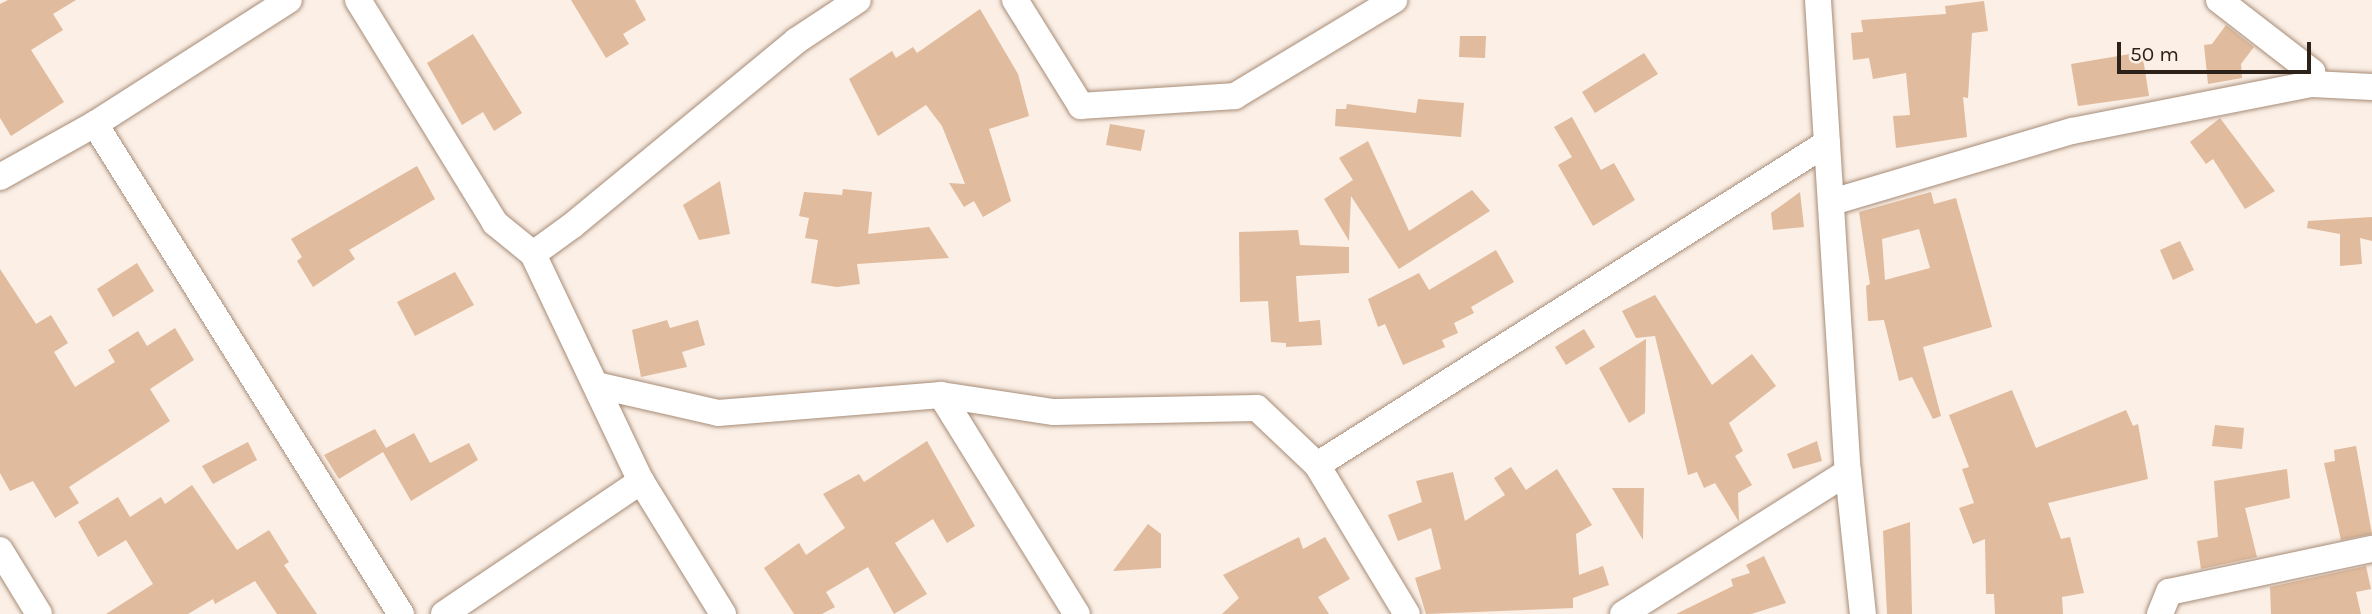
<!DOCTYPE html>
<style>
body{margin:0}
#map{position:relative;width:2372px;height:614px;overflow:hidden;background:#fbefe6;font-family:Karla,sans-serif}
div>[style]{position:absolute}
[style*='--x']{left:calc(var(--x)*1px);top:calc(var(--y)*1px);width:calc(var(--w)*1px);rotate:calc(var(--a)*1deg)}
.building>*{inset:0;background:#e0bb9d}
.roads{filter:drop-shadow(0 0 2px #a78c77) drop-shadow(0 0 2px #a78c77)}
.minor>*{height:26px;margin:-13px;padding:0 13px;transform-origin:13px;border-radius:13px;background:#fff}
span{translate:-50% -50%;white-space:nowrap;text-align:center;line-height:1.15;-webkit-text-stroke:6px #fbefe6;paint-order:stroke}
.scale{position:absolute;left:2117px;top:42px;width:194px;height:32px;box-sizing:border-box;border:4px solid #2c2219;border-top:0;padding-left:9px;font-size:21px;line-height:24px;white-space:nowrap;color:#2c2219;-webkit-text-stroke:5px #fbefe6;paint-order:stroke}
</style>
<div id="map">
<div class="building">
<div style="clip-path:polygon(8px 0,76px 0,53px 14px,63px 30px,31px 50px,64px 102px,11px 136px,0 118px,0 4px)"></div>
<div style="clip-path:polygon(571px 0,635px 0,646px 20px,623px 34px,629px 44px,606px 58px)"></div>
<div style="clip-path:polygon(1984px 1px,1988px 31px,1972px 33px,1968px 98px,1963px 97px,1967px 137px,1896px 148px,1893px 116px,1910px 115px,1906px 73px,1873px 79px,1869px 58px,1853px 60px,1851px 33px,1863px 32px,1861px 20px,1946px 14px,1945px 6px)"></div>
<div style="clip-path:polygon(980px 9px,1018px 74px,1029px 116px,989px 129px,1011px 201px,983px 217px,974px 201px,964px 207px,949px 183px,965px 184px,942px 126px,926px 105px,878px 136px,849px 79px,892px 51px,896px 58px,913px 47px,917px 53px)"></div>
<div style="clip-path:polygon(2226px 25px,2254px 47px,2241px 64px,2242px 78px,2208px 84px,2204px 45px,2212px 44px)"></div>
<div style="clip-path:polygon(473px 34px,522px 113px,494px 131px,483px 112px,462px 125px,427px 63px)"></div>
<div style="clip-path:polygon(1460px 36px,1486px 36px,1485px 58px,1459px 57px)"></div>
<div style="clip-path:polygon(2142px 52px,2149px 96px,2078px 106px,2071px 64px)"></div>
<div style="clip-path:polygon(1644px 53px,1658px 74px,1595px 113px,1582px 92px)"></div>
<div style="clip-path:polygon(1418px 99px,1464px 103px,1461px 137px,1335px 126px,1336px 109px,1346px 109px,1347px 104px,1416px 113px)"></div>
<div style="clip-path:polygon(1572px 117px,1601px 170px,1614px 163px,1635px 200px,1593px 226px,1558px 165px,1572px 157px,1554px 127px)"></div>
<div style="clip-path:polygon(2220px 118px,2275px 191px,2245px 209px,2213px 159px,2206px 164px,2190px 142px)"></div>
<div style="clip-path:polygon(1110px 124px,1145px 130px,1141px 151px,1106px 145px)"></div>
<div style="clip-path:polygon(1368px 141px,1409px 231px,1472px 190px,1490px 211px,1399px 269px,1351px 196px,1349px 241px,1324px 199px,1353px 180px,1339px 158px)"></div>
<div style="clip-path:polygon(417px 166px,435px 199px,349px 250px,355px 259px,313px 287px,297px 261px,302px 257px,291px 239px)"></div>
<div style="clip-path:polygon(720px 181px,730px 234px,699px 240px,683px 205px)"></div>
<div style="clip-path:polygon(843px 189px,872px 192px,868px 234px,929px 227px,949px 258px,857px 264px,860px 284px,837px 287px,811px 283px,818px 240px,805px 238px,809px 218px,799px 216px,804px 192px,842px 195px)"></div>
<div style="clip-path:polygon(1800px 192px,1804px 227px,1773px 230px,1771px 213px)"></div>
<div style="clip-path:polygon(evenodd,1931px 192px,1934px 204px,1956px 198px,1992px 327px,1923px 347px,1941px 416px,1933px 419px,1912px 377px,1899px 381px,1884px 320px,1868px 321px,1866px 286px,1870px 284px,1859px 212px,1931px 192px,1919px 229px,1930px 268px,1885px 280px,1882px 239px,1919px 229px)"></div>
<div style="clip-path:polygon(2372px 217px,2372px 241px,2360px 238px,2362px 264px,2340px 266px,2340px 234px,2307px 228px,2308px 221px)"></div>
<div style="clip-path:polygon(1298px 230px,1300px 245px,1349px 247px,1349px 273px,1296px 276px,1299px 322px,1320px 320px,1322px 345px,1286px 347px,1286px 343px,1271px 342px,1268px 301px,1240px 302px,1239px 232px)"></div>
<div style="clip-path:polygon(2180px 241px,2194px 270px,2173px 280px,2160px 250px)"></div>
<div style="clip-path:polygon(1496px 250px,1514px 282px,1471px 307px,1474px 313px,1454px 323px,1458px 333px,1442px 340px,1445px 347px,1403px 365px,1385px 324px,1378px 327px,1368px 299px,1419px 273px,1429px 290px)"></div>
<div style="clip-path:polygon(137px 263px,154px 291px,113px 317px,97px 289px)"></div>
<div style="clip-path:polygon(0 269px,36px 324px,51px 315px,68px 343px,54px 352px,75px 387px,115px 362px,108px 350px,138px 331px,147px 346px,175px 328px,194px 360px,150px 389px,170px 421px,69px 487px,79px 503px,55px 518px,33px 481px,10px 491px,0 473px)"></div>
<div style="clip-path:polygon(455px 272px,474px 305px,415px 336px,397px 302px)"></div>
<div style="clip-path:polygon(1655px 295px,1712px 385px,1752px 354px,1776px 386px,1729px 423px,1743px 451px,1735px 456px,1752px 485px,1738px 493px,1739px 522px,1715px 483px,1704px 488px,1697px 472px,1688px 475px,1655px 336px,1636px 338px,1622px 311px)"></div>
<div style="clip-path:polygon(667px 320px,670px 328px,698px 320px,705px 345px,682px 352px,687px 367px,641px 377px,632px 330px)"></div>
<div style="clip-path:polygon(1584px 329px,1595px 347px,1566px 365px,1555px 347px)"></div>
<div style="clip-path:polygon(1646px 339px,1645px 413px,1629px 423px,1599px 368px)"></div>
<div style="clip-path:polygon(2012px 390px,2036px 448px,2126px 410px,2133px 426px,2138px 424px,2148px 479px,2048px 503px,2061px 539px,2070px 537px,2084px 593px,2062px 597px,2063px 614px,1995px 614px,1994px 594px,1986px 594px,1985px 539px,1973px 544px,1959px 508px,1974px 503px,1962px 469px,1969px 467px,1949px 415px)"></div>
<div style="clip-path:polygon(2215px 425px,2244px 428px,2242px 449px,2212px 446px)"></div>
<div style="clip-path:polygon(375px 429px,386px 448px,414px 433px,430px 463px,469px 443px,478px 460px,411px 501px,383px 452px,339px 479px,324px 455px)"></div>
<div style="clip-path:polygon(927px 441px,975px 526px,947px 543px,933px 519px,895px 543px,927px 594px,894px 614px,868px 567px,826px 592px,835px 607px,822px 614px,794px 614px,764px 568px,799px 543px,806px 555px,845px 528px,823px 494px,859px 474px,864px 482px)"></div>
<div style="clip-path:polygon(1817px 441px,1822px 461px,1793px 469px,1787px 454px)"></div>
<div style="clip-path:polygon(248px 442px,257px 460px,213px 484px,202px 466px)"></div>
<div style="clip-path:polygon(2356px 446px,2372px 534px,2341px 540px,2324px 463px,2335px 461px,2334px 450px)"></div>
<div style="clip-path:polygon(1511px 467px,1526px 490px,1557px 469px,1592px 525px,1576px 534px,1579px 575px,1603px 566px,1609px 585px,1573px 598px,1573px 608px,1426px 614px,1415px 578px,1441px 569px,1431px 528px,1398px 541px,1388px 515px,1422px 502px,1416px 481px,1453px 472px,1465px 521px,1505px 495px,1494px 478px)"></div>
<div style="clip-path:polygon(2287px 469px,2290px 498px,2245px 508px,2257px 557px,2201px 569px,2197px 541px,2218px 537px,2214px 481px)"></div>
<div style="clip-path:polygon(192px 485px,237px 550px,269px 530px,289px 562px,284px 565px,317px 614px,277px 614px,255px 581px,215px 604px,213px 599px,188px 614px,106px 614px,153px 584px,126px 540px,98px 557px,78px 522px,118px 497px,130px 517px,161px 497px,165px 504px)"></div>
<div style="clip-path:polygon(1612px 488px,1644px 488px,1643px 540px)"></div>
<div style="clip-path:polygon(1910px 522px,1912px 614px,1887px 614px,1883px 531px)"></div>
<div style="clip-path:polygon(1148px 524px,1161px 534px,1161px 568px,1113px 571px)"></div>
<div style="clip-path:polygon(1299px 537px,1303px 549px,1325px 537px,1350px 579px,1318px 597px,1329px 614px,1222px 614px,1239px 598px,1223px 575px)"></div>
<div style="clip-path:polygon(1764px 556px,1786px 603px,1751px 614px,1676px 614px,1733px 586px,1731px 579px,1750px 573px,1746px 565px)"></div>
<div style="clip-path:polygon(2366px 566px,2371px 589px,2356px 592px,2361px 614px,2271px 614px,2270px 587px)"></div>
</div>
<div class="roads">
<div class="minor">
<div style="--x:358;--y:0;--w:262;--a:58.4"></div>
<div style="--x:495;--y:223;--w:49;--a:39.2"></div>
<div style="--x:533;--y:254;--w:251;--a:64.6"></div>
<div style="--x:641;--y:481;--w:156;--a:58.3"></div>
<div style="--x:1015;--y:0;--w:125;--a:58.1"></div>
<div style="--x:1081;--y:106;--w:154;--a:-3.7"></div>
<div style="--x:1235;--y:96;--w:186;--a:-31.1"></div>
<div style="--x:1818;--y:0;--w:473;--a:86.4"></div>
<div style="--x:1848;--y:472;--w:143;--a:84"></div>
<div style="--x:2219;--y:0;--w:118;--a:37.7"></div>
<div style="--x:2312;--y:72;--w:12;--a:90"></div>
<div style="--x:95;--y:124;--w:578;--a:58.02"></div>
<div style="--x:0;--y:177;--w:109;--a:-29.2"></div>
<div style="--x:95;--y:124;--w:230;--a:-32.6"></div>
<div style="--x:1832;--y:202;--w:250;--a:-16.5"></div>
<div style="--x:2072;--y:131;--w:245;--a:-11.1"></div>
<div style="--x:2312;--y:84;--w:60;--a:2.9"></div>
<div style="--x:533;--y:254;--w:49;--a:-35.9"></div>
<div style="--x:573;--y:225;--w:289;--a:-39.5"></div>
<div style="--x:796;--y:41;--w:74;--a:-33.5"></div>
<div style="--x:596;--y:385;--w:125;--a:12.9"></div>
<div style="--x:718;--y:413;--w:224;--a:-4.6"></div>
<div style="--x:941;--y:395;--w:114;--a:8.6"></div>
<div style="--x:1054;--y:412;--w:203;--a:-1.1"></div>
<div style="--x:1257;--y:408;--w:83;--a:43.5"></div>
<div style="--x:1317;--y:465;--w:174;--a:58.9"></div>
<div style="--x:941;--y:395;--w:258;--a:58.2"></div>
<div style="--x:1317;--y:465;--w:603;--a:-32.27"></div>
<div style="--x:0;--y:550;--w:75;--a:58.6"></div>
<div style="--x:444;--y:614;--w:238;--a:-34"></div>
<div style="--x:1623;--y:614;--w:266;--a:-32.3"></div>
<div style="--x:2160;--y:614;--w:24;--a:-68"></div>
<div style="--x:2169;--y:592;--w:208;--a:-12"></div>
</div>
</div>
<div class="scale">50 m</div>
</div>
